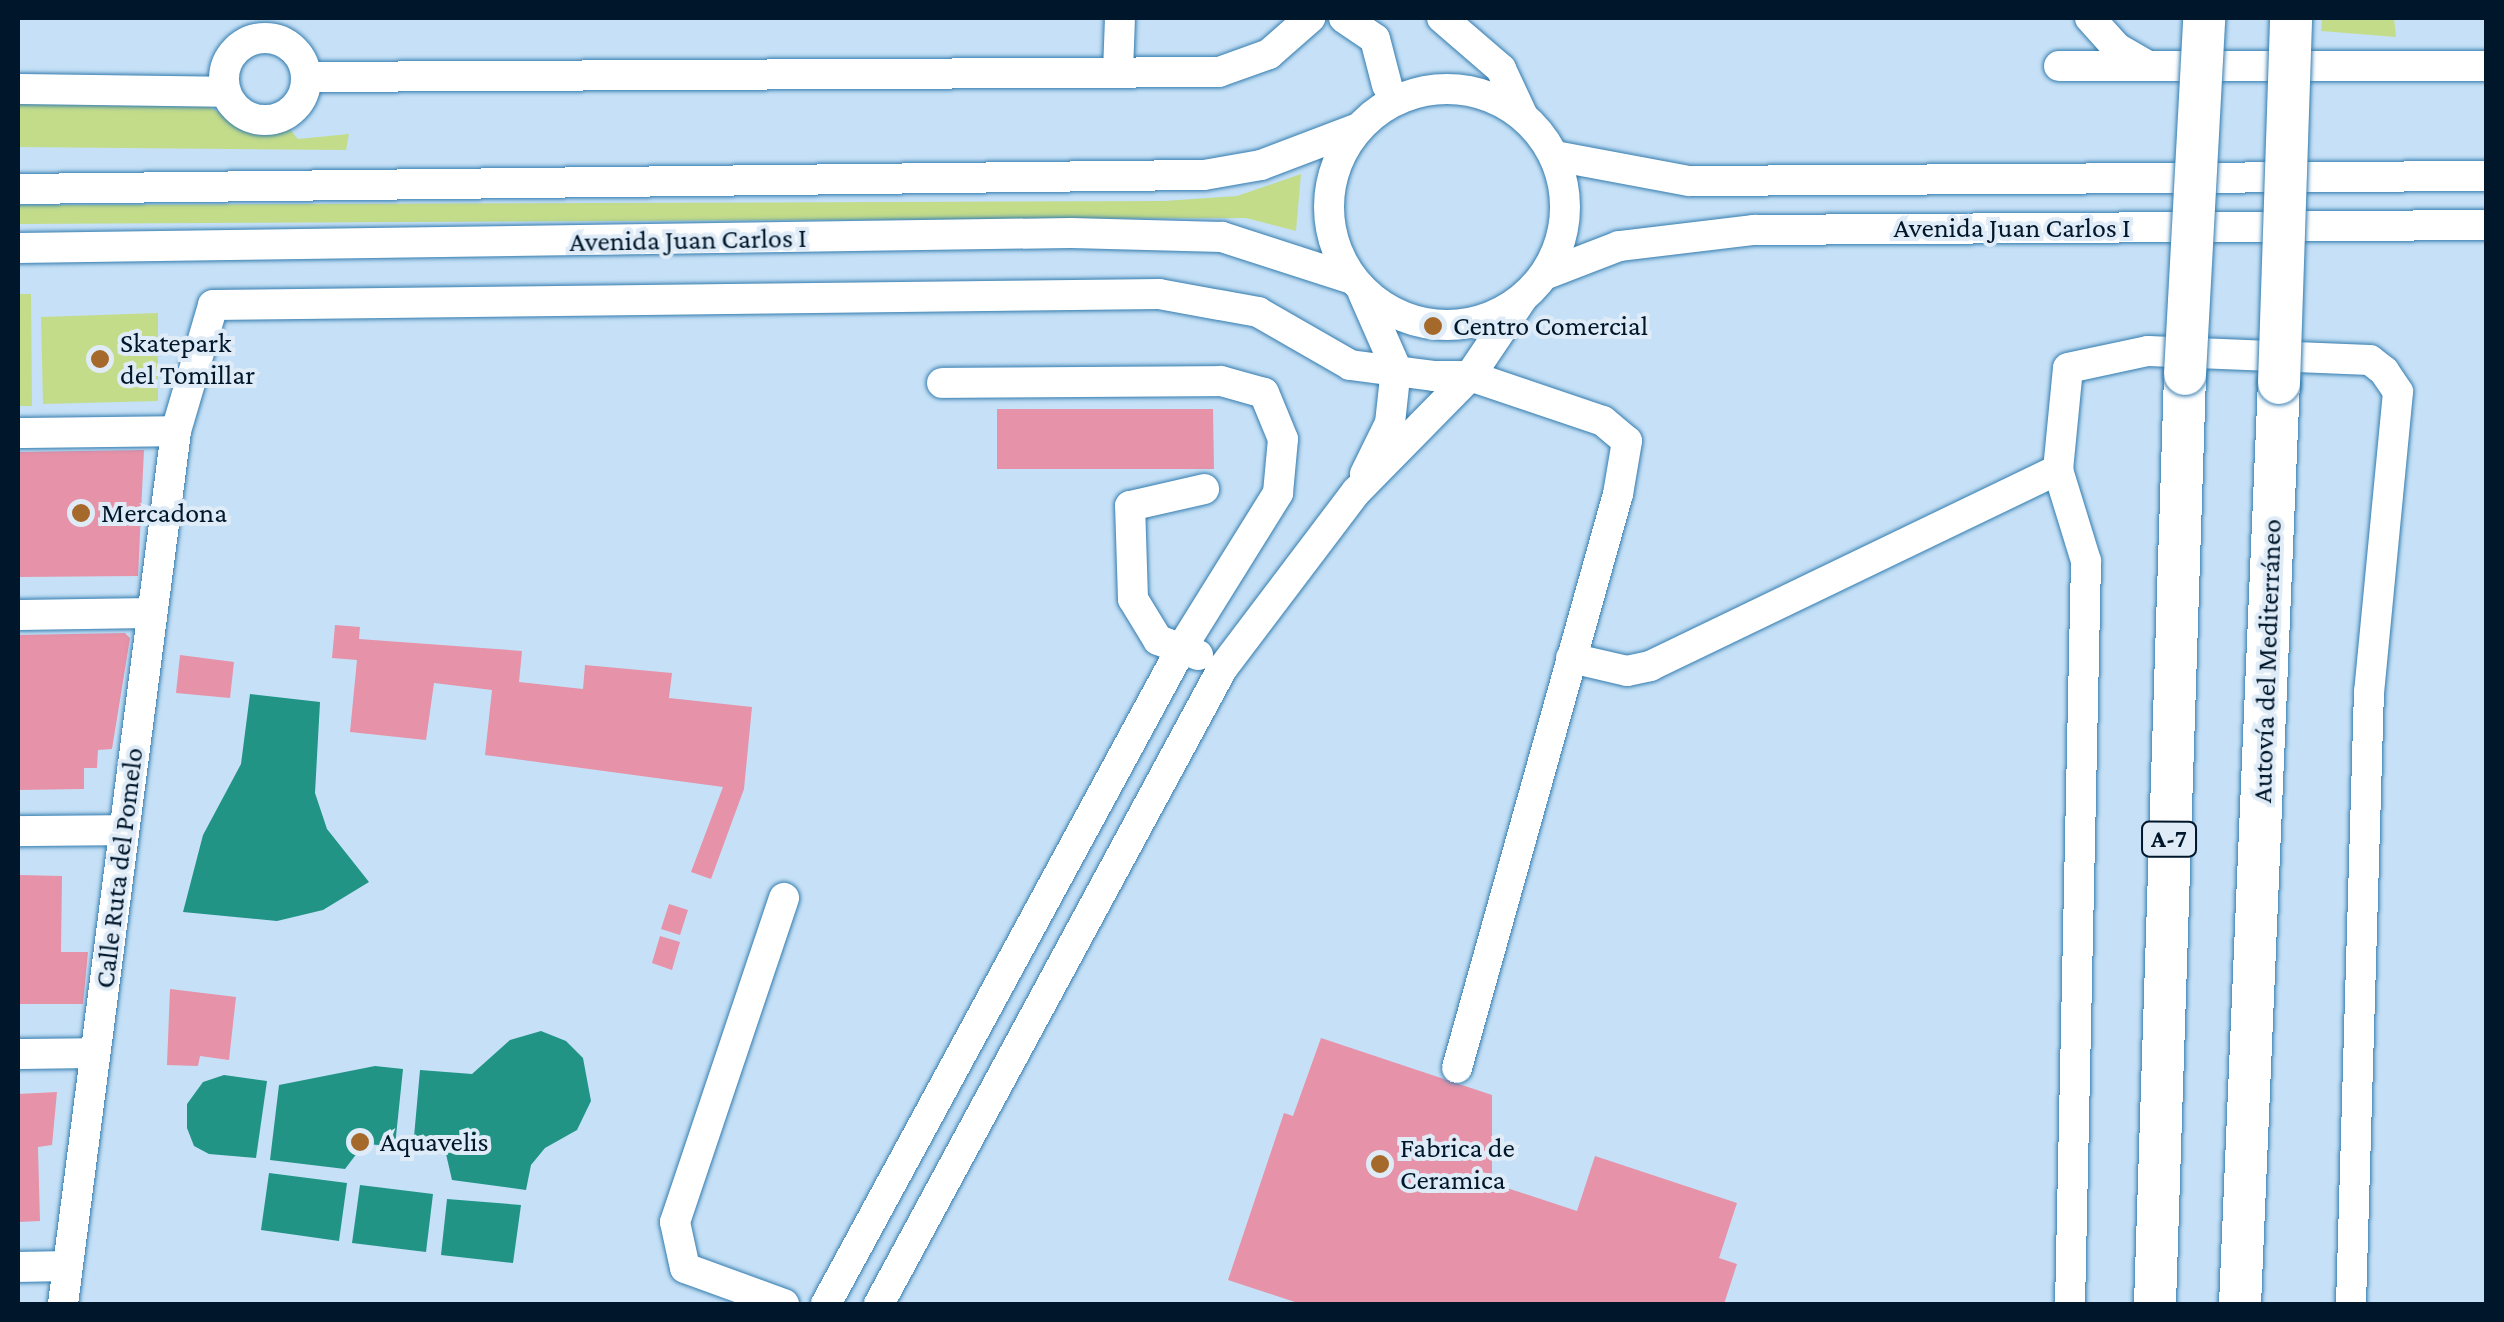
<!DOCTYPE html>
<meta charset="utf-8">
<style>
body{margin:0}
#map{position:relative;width:2504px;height:1322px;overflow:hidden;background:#c6e1f7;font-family:"Crimson Pro",serif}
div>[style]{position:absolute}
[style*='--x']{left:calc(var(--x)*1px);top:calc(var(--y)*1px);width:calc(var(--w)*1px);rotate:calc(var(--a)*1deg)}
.green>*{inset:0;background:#c3dc8a}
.water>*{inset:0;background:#219486}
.building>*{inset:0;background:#e692a8}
.roads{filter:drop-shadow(0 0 2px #347cae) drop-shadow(0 0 2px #347cae)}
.minor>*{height:30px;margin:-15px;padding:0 15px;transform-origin:15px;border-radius:15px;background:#fff}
.minor>.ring{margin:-15px;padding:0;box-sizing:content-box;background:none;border:30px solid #fff;border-radius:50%}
.highway>*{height:42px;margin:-21px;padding:0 21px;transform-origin:21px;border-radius:21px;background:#fff}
.bridges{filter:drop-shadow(0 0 2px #347cae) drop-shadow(0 0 2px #347cae)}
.highway-bridge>*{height:42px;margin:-21px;padding:0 21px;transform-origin:21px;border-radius:21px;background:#fff}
.dots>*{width:28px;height:28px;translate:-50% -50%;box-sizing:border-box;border:5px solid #dfecf7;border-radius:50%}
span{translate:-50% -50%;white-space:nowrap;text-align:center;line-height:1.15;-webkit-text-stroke:8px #dfecf7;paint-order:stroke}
.shield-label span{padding:2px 8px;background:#dfecf7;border:2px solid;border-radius:8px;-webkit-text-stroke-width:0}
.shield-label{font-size:25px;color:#00172b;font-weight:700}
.street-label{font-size:28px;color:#00172b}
.poi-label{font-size:28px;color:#00172b}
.left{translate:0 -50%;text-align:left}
.frame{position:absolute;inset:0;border:20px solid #00172b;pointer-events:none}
</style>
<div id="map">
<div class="green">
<div style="clip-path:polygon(2322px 18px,2394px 18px,2396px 37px,2321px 31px)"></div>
<div style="clip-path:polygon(18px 104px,209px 107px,251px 130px,287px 126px,298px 139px,349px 134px,346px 150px,18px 147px)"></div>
<div style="clip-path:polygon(1301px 174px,1296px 231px,1246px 218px,18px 224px,18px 205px,1164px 201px,1237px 196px)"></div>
<div style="clip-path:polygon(18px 294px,31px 294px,32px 406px,18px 406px)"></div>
<div style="clip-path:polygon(158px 313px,158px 401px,43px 404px,41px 317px)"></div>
</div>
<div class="water">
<div style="clip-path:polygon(250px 694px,320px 702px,315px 793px,327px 829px,369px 882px,323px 910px,277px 921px,183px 912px,203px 835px,241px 764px)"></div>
<div style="clip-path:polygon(541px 1031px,566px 1041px,583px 1058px,591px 1101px,577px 1130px,545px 1148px,531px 1165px,526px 1190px,452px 1180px,446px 1154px,413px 1148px,420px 1070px,472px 1074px,510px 1040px)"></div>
<div style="clip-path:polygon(375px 1066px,403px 1069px,395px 1146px,364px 1144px,345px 1169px,270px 1160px,279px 1085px)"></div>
<div style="clip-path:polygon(224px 1075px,267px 1081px,256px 1158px,209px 1154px,194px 1146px,187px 1128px,187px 1104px,203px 1082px)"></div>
<div style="clip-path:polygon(269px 1173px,347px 1183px,339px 1241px,261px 1230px)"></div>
<div style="clip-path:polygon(360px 1185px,433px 1194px,426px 1252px,352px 1243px)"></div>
<div style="clip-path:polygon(447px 1199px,521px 1205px,513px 1263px,441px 1255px)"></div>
</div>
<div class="building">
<div style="clip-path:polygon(997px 409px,1213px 409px,1214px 469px,997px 469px)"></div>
<div style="clip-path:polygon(144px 450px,138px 576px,18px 577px,18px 452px)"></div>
<div style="clip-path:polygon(335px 625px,360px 627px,359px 639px,522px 651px,519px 682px,583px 689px,585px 665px,672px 673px,669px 698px,752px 707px,744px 789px,711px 879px,691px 872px,723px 787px,485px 755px,492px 690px,434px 683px,426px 740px,350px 732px,357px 660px,332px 658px)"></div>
<div style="clip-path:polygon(125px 633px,130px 638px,112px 749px,98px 750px,97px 768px,84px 768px,84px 789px,18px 790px,18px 635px)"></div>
<div style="clip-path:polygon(180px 655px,234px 662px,230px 698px,176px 693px)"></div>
<div style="clip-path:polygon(18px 875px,62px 876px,61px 952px,88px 952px,83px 1004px,18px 1004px)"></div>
<div style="clip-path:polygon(669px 904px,688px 910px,680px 935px,661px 929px)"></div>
<div style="clip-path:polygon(660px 936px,680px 942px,672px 970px,652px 963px)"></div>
<div style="clip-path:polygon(170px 989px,236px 997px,229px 1060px,200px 1056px,198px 1066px,167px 1065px)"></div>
<div style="clip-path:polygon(1321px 1038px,1492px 1095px,1492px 1183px,1577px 1211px,1595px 1156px,1737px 1203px,1719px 1258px,1737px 1264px,1724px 1304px,1301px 1304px,1228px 1280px,1284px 1113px,1293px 1116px)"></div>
<div style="clip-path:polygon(57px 1092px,52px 1145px,38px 1147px,40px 1221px,18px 1222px,18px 1094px)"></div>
</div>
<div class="roads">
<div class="minor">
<div style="--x:1344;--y:18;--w:37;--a:34"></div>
<div style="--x:1375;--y:39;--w:48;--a:75.4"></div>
<div style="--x:1442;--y:18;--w:78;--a:40.8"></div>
<div style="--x:1501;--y:69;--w:50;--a:65"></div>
<div style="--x:2090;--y:18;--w:40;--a:48"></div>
<div style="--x:2117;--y:48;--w:34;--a:30"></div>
<div class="ring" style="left:224px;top:38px;width:52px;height:52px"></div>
<div style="--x:2059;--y:66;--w:427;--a:0"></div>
<div style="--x:1118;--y:72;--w:54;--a:-87.9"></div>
<div style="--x:306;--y:77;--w:913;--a:-0.31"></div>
<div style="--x:1219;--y:72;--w:53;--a:-19.8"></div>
<div style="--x:1269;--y:54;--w:55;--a:-41.3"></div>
<div class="ring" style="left:1329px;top:89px;width:206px;height:206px"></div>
<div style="--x:18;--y:89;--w:208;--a:0.8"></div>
<div style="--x:1555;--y:156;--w:136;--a:10.6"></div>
<div style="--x:1689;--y:181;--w:797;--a:-0.36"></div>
<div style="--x:18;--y:189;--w:1186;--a:-0.68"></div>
<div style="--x:1204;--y:175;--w:58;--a:-10"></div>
<div style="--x:1261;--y:165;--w:102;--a:-20.8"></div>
<div style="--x:18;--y:248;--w:1053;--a:-0.82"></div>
<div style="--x:1071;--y:233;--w:151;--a:1.5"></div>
<div style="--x:1222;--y:237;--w:137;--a:17.9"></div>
<div style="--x:1544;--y:275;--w:80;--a:-21.1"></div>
<div style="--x:1619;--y:246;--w:136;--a:-6.8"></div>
<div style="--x:1754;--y:230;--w:732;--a:-0.39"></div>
<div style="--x:1363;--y:293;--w:82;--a:66.3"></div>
<div style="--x:1396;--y:368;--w:55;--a:96.2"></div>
<div style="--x:1390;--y:423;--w:57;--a:116.1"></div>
<div style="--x:18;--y:433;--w:158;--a:-0.7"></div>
<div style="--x:2058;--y:470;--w:95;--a:72.9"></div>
<div style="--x:2086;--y:561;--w:743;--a:91.23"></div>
<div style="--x:18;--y:615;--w:133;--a:-0.9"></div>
<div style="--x:1198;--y:655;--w:43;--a:-159.4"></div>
<div style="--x:1158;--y:640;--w:48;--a:-121.4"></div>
<div style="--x:1133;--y:599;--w:93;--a:-91.8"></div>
<div style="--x:1130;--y:506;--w:76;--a:-12.9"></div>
<div style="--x:1571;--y:658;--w:57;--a:13.1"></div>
<div style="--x:1627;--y:671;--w:24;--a:-12"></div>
<div style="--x:1650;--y:666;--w:453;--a:-25.7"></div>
<div style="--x:2058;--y:470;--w:102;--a:-84.4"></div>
<div style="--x:2068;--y:368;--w:82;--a:-12"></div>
<div style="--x:2148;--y:351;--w:222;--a:2.3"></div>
<div style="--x:2370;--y:360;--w:18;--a:38"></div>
<div style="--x:2384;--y:371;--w:25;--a:56"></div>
<div style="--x:2398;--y:392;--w:300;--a:95.5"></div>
<div style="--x:2369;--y:691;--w:613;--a:91.68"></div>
<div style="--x:18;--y:831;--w:106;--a:-0.5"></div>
<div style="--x:18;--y:1054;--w:77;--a:-0.7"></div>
<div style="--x:18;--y:1267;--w:49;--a:-1.2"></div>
<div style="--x:63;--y:1304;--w:880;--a:-82.62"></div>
<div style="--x:176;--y:431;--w:131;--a:-73.6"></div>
<div style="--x:213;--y:305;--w:946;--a:-0.67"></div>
<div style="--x:1159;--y:294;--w:101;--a:10.3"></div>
<div style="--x:1258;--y:312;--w:106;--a:29.9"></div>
<div style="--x:1350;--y:365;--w:84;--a:7.5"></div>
<div style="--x:1433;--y:376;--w:37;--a:0"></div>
<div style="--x:1470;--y:376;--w:93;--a:-56"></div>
<div style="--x:784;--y:1304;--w:105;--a:-160"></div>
<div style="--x:685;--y:1268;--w:47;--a:-102.3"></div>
<div style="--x:675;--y:1222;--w:342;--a:-71.4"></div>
<div style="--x:826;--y:1304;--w:745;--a:-61.54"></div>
<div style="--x:1181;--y:649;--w:184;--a:-58.1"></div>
<div style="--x:1278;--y:493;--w:54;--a:-84.7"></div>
<div style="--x:1283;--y:439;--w:50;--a:-112.4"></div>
<div style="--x:1264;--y:393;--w:45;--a:-164.4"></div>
<div style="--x:1221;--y:381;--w:279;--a:179.6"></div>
<div style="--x:879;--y:1304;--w:722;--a:-61.62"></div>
<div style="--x:1222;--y:669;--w:222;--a:-52.9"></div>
<div style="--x:1356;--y:492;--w:163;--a:-45.5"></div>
<div style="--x:1470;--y:376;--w:140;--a:18.7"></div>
<div style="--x:1603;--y:421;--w:31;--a:40"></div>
<div style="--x:1627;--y:441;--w:54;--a:99.6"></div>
<div style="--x:1618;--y:494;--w:596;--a:105.67"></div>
</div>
<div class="highway">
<div style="--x:2155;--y:1304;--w:930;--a:-88.15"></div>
<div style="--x:2240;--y:1304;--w:922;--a:-87.58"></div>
</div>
</div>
<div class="bridges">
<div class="highway-bridge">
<div style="--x:2185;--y:374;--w:357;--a:-86.9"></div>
<div style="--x:2279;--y:383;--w:365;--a:-88.1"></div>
</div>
</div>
<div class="dots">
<div style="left:1433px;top:326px;background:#a6692c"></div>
<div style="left:100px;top:359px;background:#a6692c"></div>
<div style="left:81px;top:513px;background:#a6692c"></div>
<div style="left:360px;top:1142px;background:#a6692c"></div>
<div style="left:1380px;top:1164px;background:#a6692c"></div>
</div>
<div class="shield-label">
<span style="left:2169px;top:839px">A-7</span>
</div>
<div class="street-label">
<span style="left:2012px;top:228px">Avenida Juan Carlos I</span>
<span style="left:688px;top:240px;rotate:-1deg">Avenida Juan Carlos I</span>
<span style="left:2267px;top:661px;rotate:-88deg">Autovía del Mediterráneo</span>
<span style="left:119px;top:868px;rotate:-83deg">Calle Ruta del Pomelo</span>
</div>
<div class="poi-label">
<span class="left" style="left:1453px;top:326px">Centro Comercial</span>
<span class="left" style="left:120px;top:359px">Skatepark<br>del Tomillar</span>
<span class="left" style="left:101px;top:513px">Mercadona</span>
<span class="left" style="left:380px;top:1142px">Aquavelis</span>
<span class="left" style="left:1400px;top:1164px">Fabrica de<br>Ceramica</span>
</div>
<div class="frame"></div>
</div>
